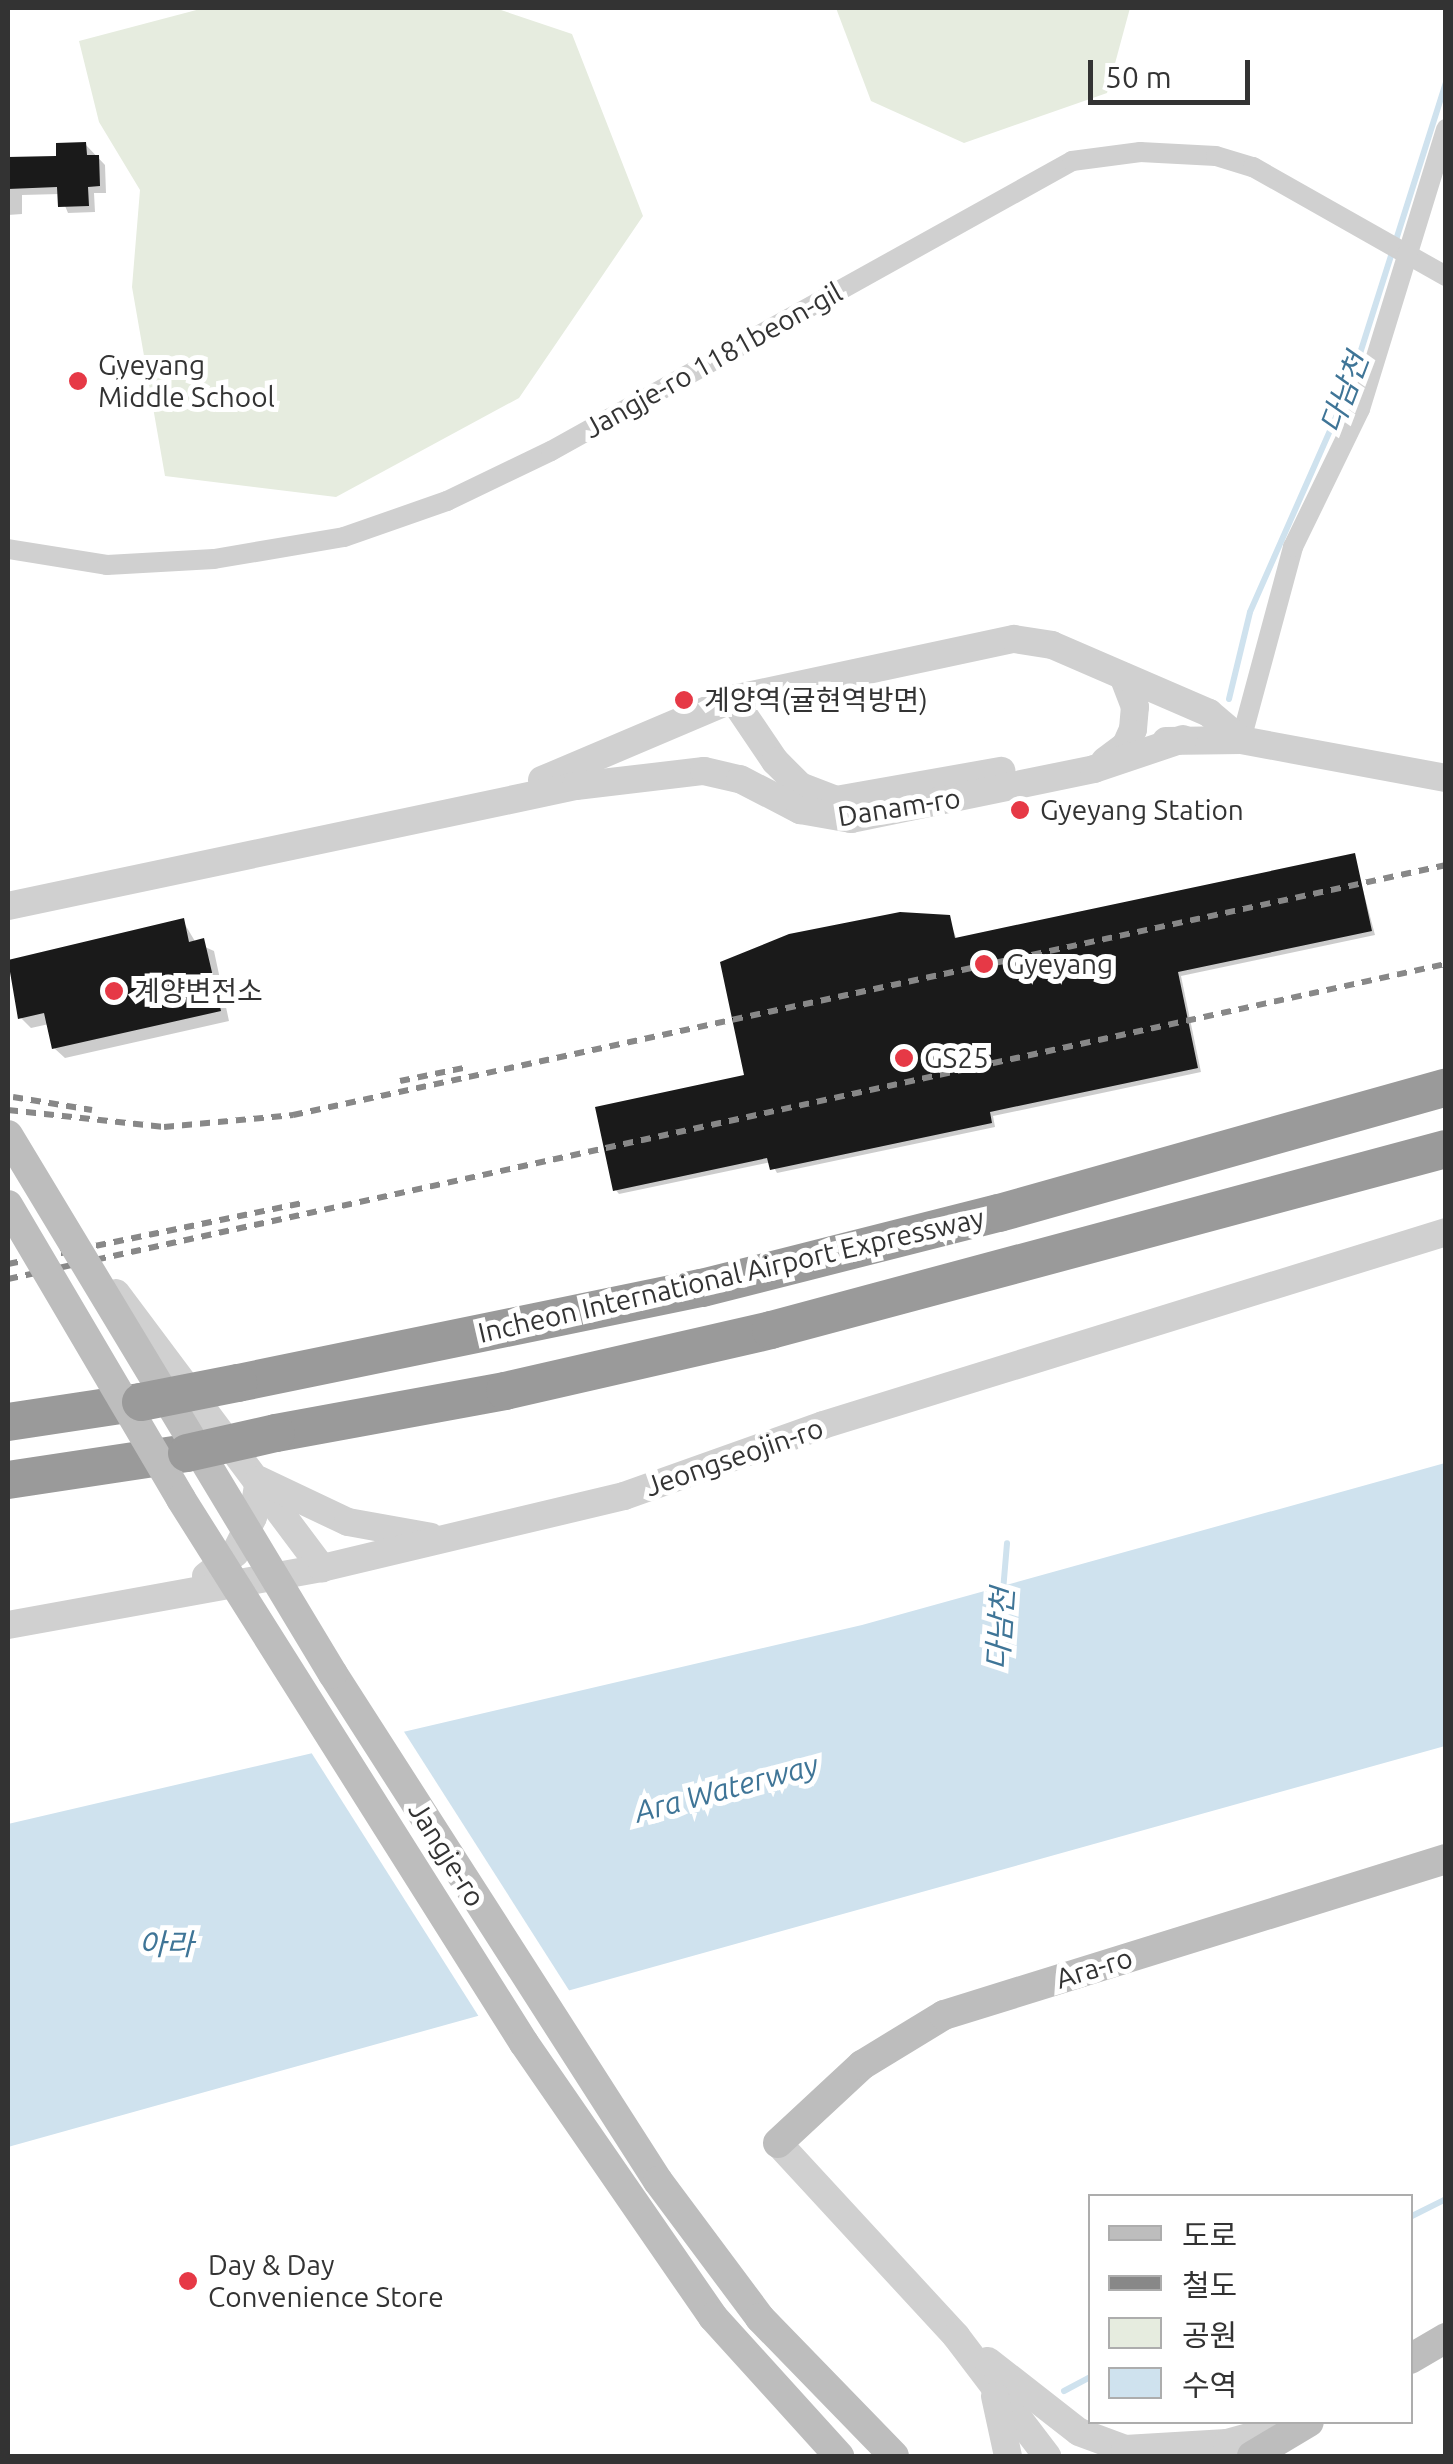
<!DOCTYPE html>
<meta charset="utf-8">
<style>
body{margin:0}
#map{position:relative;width:1453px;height:2464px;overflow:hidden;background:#fff;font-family:Ubuntu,"Noto Sans KR",sans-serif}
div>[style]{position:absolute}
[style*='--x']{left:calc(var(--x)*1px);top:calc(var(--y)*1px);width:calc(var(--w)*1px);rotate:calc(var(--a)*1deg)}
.green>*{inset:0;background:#e6ecdf}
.water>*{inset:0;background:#cfe2ee}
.pier>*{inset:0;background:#fff}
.shadow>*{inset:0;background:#0003}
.stream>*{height:6px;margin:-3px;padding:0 3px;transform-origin:3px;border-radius:3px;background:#cfe2ee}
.building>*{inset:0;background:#1a1a1a}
.minor>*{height:20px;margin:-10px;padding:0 10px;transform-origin:10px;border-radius:10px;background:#d0d0d0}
.tertiary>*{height:28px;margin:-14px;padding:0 14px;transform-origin:14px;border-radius:14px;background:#d0d0d0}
.secondary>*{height:30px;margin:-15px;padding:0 15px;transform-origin:15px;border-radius:15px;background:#bdbdbd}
.motorway>*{height:38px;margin:-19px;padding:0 19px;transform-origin:19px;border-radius:19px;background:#9a9a9a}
.rail>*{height:6px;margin-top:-3px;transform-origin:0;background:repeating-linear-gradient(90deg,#888 0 10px,transparent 0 18px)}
.secondary-bridge>*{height:30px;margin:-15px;padding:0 15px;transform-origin:15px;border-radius:15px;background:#bdbdbd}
.motorway-bridge>*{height:38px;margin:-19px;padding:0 19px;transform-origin:19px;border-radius:19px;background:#9a9a9a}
.dots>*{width:28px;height:28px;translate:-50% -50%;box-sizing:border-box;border:5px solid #fff;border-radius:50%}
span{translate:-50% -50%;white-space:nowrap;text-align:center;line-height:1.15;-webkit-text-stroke:10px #fff;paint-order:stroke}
.street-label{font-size:28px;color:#333}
.poi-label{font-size:28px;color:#333}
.left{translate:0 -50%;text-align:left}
.water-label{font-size:30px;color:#3f7597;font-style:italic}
.frame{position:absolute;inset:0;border:10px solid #333;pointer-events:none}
.legend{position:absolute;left:1088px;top:2194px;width:325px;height:230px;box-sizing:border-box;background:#fff;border:2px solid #adadad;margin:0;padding:12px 18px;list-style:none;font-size:30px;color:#333}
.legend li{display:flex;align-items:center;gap:20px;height:50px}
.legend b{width:50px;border:2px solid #adadad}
.scale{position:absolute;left:1088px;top:60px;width:162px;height:45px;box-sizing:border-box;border:5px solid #333;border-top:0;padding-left:12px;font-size:30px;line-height:35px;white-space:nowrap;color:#333;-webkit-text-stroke:8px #fff;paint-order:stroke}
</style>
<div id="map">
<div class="green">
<div style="clip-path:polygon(204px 8px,495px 8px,572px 34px,643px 216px,519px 398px,336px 497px,165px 476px,132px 287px,140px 190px,99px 122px,79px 41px)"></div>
<div style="clip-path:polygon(836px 8px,1130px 8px,1107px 93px,964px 143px,871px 101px)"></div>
</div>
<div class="water">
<div style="clip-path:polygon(1445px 1463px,1445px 1746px,8px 2147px,8px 1824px,862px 1625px)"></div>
</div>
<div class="pier">
<div style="clip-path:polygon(401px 1727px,572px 1995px,481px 2020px,309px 1749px)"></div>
</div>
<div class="shadow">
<div style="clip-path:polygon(85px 144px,105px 165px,106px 193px,94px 193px,95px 212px,68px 213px,60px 194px,22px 195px,22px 214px,8px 215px,8px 160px,59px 158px)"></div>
<div style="clip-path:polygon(1354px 856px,1375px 935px,1181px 976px,1201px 1072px,993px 1116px,995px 1127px,777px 1173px,771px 1162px,619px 1194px,615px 1189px,949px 918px,957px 940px)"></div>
<div style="clip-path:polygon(183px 921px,196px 943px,214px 951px,229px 1021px,65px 1058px,54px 1048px,49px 1024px,31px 1028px,20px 1017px,8px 962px)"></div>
</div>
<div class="stream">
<div style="--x:1229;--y:699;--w:89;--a:-76.4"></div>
<div style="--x:1250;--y:612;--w:248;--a:-66.2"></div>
<div style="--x:1350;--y:385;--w:318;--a:-72.4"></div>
<div style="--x:1003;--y:1591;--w:48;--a:-85.2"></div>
<div style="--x:1410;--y:2217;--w:40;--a:-26.6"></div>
<div style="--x:1064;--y:2391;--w:30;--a:-28"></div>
</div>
<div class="building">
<div style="clip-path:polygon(86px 142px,87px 155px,99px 155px,100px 186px,88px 187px,89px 206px,58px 207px,57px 187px,8px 189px,8px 157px,56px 156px,56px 143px)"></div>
<div style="clip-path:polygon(1355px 853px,1372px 931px,1178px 972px,1198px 1068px,990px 1112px,992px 1123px,770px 1170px,767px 1158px,613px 1191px,595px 1107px,744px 1075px,720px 962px,789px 934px,900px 912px,950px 915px,955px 938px)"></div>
<div style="clip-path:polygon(184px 918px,189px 942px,204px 938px,221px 1011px,52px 1049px,44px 1013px,18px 1019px,8px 960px)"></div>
</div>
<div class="minor">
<div style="--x:8;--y:549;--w:100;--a:9.2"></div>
<div style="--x:107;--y:565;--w:107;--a:-3.2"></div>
<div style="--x:214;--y:559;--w:132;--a:-9.6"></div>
<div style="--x:344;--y:537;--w:109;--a:-19.3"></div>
<div style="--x:447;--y:501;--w:115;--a:-25.7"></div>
<div style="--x:551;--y:451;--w:596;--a:-29.1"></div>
<div style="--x:1072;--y:161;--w:69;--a:-7.5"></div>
<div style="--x:1140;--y:152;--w:76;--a:3"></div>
<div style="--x:1216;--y:156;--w:39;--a:17"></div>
<div style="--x:1253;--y:167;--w:222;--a:29.5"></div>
<div style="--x:1241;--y:740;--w:200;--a:-74.9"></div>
<div style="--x:1293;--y:547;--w:153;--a:-64.1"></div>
<div style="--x:1360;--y:409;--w:293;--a:-72.9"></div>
</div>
<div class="tertiary">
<div style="--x:733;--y:699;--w:75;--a:55.9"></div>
<div style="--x:775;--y:761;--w:35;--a:45"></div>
<div style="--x:800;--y:786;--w:39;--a:21"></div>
<div style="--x:836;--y:800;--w:168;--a:-10"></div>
<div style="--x:1166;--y:741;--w:75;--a:-0.8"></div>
<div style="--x:1241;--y:740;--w:208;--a:10.5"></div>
<div style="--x:1105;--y:761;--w:26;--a:-37"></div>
<div style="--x:1126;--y:745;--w:17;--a:-66"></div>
<div style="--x:1133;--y:729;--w:22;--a:-85"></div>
<div style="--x:1135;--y:707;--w:33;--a:-111"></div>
<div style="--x:542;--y:780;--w:207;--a:-23"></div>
<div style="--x:733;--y:699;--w:287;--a:-12.1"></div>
<div style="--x:1014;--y:639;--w:38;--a:9"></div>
<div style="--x:1052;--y:645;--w:171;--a:23.4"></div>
<div style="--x:1209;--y:713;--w:42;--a:40.2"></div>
<div style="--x:8;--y:906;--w:581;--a:-11.93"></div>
<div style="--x:576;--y:786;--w:129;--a:-6.7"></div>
<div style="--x:704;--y:771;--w:37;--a:13"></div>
<div style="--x:740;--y:779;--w:68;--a:27.3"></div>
<div style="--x:800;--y:810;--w:52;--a:10"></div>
<div style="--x:851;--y:819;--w:248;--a:-11.6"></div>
<div style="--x:1094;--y:769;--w:94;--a:-18.6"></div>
<div style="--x:116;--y:1293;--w:344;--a:53.2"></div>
<div style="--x:206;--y:1576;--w:37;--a:-38"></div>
<div style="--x:235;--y:1553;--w:40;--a:-63.4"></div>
<div style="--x:253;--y:1517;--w:37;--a:-81"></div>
<div style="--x:259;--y:1480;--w:98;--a:25.3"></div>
<div style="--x:348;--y:1522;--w:84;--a:10.2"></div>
<div style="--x:8;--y:1625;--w:319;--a:-10.3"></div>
<div style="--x:322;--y:1568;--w:310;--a:-13.4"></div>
<div style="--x:624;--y:1496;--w:211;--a:-19.6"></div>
<div style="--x:823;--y:1425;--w:652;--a:-17.21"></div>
<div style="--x:778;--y:2143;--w:263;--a:47.3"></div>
<div style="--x:956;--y:2336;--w:151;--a:52.8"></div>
<div style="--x:988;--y:2361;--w:115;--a:38"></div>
<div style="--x:1079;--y:2432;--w:49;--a:20.3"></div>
<div style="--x:1125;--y:2449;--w:102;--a:-3.4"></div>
<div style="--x:1227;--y:2443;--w:71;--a:-15.6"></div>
<div style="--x:995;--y:2396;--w:61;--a:77.8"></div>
</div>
<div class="secondary">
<div style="--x:333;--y:1674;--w:602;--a:57.34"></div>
<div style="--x:658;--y:2181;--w:171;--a:53.3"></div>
<div style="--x:760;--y:2318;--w:192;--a:45.8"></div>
<div style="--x:778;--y:2143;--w:115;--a:-42.9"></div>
<div style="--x:862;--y:2065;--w:96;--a:-31.4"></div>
<div style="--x:944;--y:2015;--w:526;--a:-17.26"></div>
<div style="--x:1410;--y:2359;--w:42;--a:-30.3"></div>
<div style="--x:1252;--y:2456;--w:66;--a:-30.8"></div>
</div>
<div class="motorway">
<div style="--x:238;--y:1383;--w:474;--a:-11.6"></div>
<div style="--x:702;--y:1288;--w:306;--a:-14.2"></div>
<div style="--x:999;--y:1213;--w:464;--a:-15.7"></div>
<div style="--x:8;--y:1422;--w:134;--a:-8.6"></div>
<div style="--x:276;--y:1433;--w:233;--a:-10.4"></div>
<div style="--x:505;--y:1391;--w:273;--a:-12.9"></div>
<div style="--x:771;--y:1330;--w:699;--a:-15.01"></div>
<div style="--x:8;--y:1480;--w:181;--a:-8.6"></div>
</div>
<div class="rail">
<div style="--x:400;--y:1081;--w:69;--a:-11.6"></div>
<div style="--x:13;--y:1097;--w:80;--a:9.3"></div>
<div style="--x:8;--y:1110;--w:157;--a:6.2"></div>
<div style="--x:164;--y:1127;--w:130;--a:-5.3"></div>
<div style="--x:293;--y:1115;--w:1180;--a:-12.23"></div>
<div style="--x:8;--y:1264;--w:301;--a:-11.7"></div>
<div style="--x:8;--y:1279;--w:1472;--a:-12.36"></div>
</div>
<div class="secondary-bridge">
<div style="--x:8;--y:1135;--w:629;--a:58.91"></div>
<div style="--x:8;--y:1205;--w:341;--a:59.5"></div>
<div style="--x:181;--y:1499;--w:643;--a:57.77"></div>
<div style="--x:524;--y:2043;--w:333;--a:55.4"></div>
<div style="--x:713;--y:2317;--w:188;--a:47.8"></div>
</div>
<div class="motorway-bridge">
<div style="--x:141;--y:1402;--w:99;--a:-11.1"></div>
<div style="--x:187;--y:1453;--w:91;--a:-12.7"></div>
</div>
<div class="dots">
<div style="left:78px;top:381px;background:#e63946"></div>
<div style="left:684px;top:700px;background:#e63946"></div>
<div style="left:1020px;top:810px;background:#e63946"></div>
<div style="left:984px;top:964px;background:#e63946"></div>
<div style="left:114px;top:991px;background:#e63946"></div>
<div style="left:904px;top:1058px;background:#e63946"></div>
<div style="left:188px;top:2281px;background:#e63946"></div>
</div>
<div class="street-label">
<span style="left:713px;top:360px;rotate:-29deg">Jangje-ro 1181beon-gil</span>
<span style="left:899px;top:807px;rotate:-9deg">Danam-ro</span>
<span style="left:731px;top:1275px;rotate:-13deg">Incheon International Airport Expressway</span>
<span style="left:734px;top:1457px;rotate:-19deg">Jeongseojin-ro</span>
<span style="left:447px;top:1854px;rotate:58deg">Jangje-ro</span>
<span style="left:1094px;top:1968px;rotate:-17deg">Ara-ro</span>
</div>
<div class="poi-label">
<span class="left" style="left:98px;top:381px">Gyeyang<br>Middle School</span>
<span class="left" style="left:704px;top:700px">계양역(귤현역방면)</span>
<span class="left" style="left:1040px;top:810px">Gyeyang Station</span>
<span class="left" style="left:1006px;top:964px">Gyeyang</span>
<span class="left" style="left:134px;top:991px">계양변전소</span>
<span class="left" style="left:924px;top:1058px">GS25</span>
<span class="left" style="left:208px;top:2281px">Day &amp; Day<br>Convenience Store</span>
</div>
<div class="water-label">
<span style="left:1344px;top:393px;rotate:-69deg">다남천</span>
<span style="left:1000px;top:1629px;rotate:-86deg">다남천</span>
<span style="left:726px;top:1788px;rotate:-15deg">Ara Waterway</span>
<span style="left:166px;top:1944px">아라</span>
</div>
<div class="frame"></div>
<ul class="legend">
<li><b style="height:12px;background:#bdbdbd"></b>도로</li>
<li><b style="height:12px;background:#888"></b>철도</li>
<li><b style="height:28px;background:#e6ecdf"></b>공원</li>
<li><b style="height:28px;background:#cfe2ee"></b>수역</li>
</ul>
<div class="scale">50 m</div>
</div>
